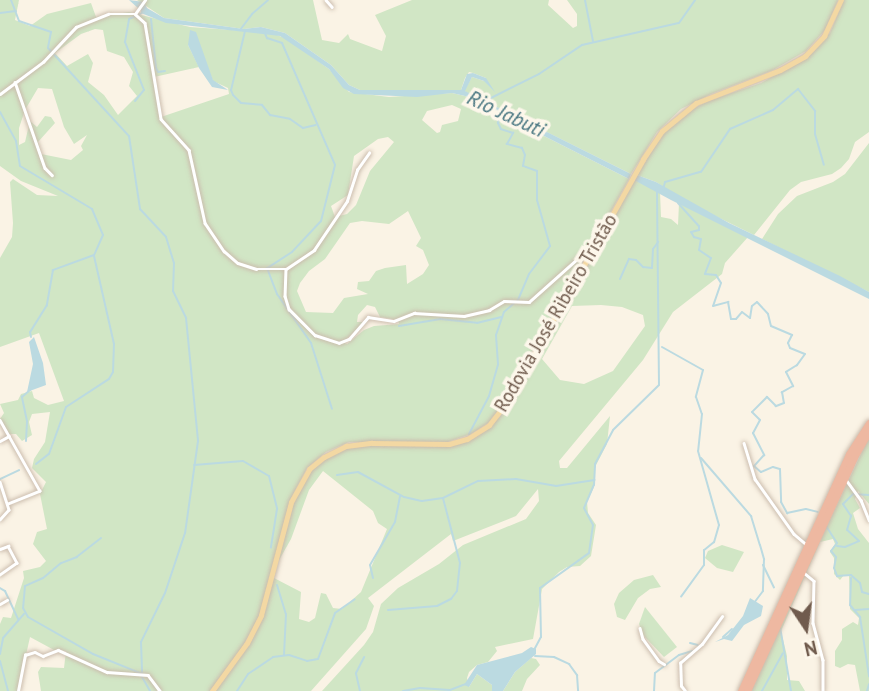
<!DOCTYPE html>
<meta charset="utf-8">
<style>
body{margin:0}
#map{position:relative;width:869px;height:691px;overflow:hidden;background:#faf3e5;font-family:"PT Sans",sans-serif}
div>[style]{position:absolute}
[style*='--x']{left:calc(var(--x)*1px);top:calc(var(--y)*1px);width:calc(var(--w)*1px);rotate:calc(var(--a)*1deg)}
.green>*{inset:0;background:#d1e6c5}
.water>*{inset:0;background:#bbdae1}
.stream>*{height:2px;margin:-1px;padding:0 1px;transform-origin:1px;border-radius:1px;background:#bbdae1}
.roads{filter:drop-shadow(0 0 2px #cabbac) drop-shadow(0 0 2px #cabbac)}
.minor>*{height:2.5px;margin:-1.25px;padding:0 1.25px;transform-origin:1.25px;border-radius:1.25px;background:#fff}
.primary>*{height:5px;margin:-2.5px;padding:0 2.5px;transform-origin:2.5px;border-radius:2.5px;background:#f3d8a3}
.motorway>*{height:7px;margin:-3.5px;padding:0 3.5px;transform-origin:3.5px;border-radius:3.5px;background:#eeb8a1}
span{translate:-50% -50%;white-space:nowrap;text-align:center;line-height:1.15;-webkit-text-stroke:7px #fdf7eb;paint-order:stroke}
.street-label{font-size:19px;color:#705b4d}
.water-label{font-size:21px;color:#487681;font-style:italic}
.north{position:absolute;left:771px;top:593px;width:70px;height:70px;-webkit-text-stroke:5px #fdf7eb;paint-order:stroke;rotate:167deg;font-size:19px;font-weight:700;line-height:28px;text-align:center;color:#705b4d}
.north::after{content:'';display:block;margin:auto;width:24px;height:32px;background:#705b4d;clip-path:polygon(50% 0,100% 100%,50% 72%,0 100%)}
</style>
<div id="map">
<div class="green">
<div style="clip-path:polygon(evenodd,0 0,19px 0,15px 20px,30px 26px,47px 14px,91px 3px,96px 17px,129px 12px,190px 27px,272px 33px,287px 39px,329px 69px,349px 92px,389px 97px,452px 93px,465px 96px,629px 179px,503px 404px,488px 423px,471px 434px,447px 442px,349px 442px,326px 452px,307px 468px,290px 500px,260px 615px,240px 651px,210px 691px,41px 691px,38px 672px,41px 667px,64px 668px,66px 651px,54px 650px,30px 637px,18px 691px,0 691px,0 624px,3px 617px,11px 618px,24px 578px,23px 571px,40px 567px,46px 561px,33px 544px,37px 532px,47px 529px,40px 494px,46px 482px,32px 468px,34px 459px,45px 442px,50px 412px,32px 414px,29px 422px,32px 435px,22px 441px,16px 434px,9px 434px,0 419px,4px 413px,0 404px,18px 400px,21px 394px,32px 391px,34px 398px,48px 405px,64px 401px,39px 333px,0 347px,0 258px,12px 237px,13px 223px,10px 182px,13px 179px,37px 195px,58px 196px,21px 181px,0 166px,0 0,95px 29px,103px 30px,107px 51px,124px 57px,133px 72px,129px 86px,137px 96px,118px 115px,104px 95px,88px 82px,93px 63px,88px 54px,67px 66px,55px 53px,81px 34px,95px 29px,0 0,195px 35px,213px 81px,228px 88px,229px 94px,161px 117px,154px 77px,199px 67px,188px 45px,195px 35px,0 0,38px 88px,52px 89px,64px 127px,74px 144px,87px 135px,81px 146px,83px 150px,71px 160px,41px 154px,38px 142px,55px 123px,51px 117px,45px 116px,37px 127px,30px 121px,25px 142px,19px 145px,19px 128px,25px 110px,38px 88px,0 0,452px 105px,461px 109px,458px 121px,442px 125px,440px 132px,437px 133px,422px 120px,427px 111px,452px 105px,0 0,388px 137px,394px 142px,370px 171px,356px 205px,347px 214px,335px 217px,331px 206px,348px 195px,354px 156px,378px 139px,388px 137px,0 0,408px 211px,421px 238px,416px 246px,423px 250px,429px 265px,423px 274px,407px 284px,406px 265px,385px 268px,376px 271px,369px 281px,358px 282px,357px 289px,368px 294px,344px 298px,333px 313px,306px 312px,297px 291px,300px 283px,309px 271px,325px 259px,350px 223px,362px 221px,389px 224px,408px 211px,0 0,367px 305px,375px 307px,380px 317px,398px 320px,399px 324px,374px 326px,364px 330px,347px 344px,343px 342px,362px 325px,363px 322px,357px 322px,358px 315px,367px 305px)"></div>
<div style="clip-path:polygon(137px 0,313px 0,322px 40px,339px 43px,348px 34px,350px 39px,382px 51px,386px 36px,375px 15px,412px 0,549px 0,548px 5px,573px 28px,577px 26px,577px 14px,567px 0,838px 0,825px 30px,806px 51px,773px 70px,711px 94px,681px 109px,657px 132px,631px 174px,464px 91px,472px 77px,484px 81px,486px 78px,473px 73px,469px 72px,465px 78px,461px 90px,360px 90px,349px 85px,331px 65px,285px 33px,261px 27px,244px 29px,164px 18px)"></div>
<div style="clip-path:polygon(844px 0,869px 0,869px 132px,855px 142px,849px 159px,841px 168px,832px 174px,801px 182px,790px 190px,754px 235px,687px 202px,656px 182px,637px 175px,661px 136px,684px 114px,708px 101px,761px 83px,810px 55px,830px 33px)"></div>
<div style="clip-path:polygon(869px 143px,869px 292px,762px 239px,778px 214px,797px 196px,833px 182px,845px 174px)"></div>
<div style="clip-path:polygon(evenodd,634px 180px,660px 192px,661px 217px,671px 219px,678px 225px,679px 203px,748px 237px,725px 263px,722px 274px,673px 312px,643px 360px,559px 461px,560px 468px,567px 468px,610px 416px,607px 444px,595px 467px,594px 487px,587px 502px,588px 513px,596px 525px,591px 556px,580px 566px,567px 567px,559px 572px,542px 589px,533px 639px,495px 647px,497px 651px,488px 662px,477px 665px,469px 672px,467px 678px,469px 687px,477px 674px,492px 685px,492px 691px,322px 691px,364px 645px,373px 632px,381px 604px,398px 588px,439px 564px,463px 545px,526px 519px,539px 501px,538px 489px,516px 516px,453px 541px,451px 534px,368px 598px,374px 606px,366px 629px,311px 691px,215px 691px,259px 626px,274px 578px,301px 592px,299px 619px,309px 622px,315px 618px,321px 593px,326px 594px,333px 608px,342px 609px,361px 592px,387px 529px,378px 523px,373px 511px,323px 471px,309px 490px,291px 539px,278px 562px,295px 497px,316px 464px,341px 449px,369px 444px,446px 447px,471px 440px,491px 427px,508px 407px,634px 180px,601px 305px,622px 307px,643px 315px,645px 326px,613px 371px,584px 384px,560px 380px,542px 359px,572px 306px,601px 305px)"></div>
<div style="clip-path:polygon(869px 437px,869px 504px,858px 491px,855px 499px,860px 508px,853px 513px,858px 529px,869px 543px,869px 691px,860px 691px,855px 665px,848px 664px,840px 668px,835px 666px,835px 651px,842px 640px,842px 629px,853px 622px,858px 625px,859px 618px,850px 609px,849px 575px,844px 575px,840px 580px,834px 574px,834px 558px,830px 552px,835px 544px,833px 539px,820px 542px,781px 631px,787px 656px,787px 680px,799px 681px,805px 691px,749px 691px)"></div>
<div style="clip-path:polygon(722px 545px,744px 552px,733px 572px,717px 568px,705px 558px,708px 551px)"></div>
<div style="clip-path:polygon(653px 575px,661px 587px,650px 589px,638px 598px,625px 620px,617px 617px,614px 604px,619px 593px,634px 580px)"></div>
<div style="clip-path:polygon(645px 607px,677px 647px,664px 657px,643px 635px,639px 624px)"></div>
<div style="clip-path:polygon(531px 658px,536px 659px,540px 665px,527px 679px,522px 691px,503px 691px,515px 672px)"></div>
</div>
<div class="water">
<div style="clip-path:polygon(129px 0,144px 2px,147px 8px,164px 18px,244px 29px,261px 27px,285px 33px,331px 65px,349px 85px,360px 90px,461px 90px,467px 74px,473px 73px,486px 78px,495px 92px,484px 81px,472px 77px,465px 91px,631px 174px,629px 179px,465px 96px,452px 93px,417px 97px,354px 94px,343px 88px,329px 69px,280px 36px,166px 23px,141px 13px,141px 7px,139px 9px)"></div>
<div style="clip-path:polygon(190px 30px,196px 32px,213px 80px,228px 90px,212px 87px,199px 68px,188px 45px)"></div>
<div style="clip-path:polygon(637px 175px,656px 182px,729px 223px,840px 276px,869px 292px,869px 299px,671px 200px,634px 180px)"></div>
<div style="clip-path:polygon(34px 337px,43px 363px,46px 385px,27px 392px,33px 364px,29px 342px)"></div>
<div style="clip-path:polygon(750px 598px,763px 606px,761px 616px,744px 625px,732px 641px,724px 639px,715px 642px,728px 635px,743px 616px)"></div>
<div style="clip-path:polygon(531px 647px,536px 649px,536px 654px,515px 672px,503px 691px,492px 691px,492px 685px,477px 674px,469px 687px,464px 685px,477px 665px,522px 653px)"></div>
</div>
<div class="stream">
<div style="--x:11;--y:0;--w:22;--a:69"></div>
<div style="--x:19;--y:21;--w:34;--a:19"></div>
<div style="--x:51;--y:32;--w:16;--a:101"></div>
<div style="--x:48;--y:48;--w:120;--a:47.4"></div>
<div style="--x:129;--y:136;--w:74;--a:81.4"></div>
<div style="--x:140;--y:209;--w:38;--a:47"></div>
<div style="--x:166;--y:237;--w:27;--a:73"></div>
<div style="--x:174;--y:263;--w:28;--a:92"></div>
<div style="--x:173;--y:291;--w:30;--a:64"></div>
<div style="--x:186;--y:318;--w:124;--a:84.4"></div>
<div style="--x:198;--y:441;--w:93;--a:98"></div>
<div style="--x:185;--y:533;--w:63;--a:108.4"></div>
<div style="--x:165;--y:593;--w:55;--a:116.1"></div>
<div style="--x:141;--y:642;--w:35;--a:88"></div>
<div style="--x:142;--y:677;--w:16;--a:60"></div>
<div style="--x:585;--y:0;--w:42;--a:79"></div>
<div style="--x:0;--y:13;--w:16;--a:-7"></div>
<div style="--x:151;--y:19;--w:49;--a:84.2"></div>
<div style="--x:156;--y:68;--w:4;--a:63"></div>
<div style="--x:158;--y:72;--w:7;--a:-8"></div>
<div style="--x:240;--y:30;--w:20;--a:-53"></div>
<div style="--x:252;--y:14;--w:21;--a:-41"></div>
<div style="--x:245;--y:31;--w:61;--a:103.3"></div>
<div style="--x:231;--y:90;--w:5;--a:68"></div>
<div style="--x:233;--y:95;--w:11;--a:45"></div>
<div style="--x:241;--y:103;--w:21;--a:5"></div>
<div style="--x:262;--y:105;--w:13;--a:51"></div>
<div style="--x:270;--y:115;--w:20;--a:11"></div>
<div style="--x:290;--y:119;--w:16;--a:35"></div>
<div style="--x:303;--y:128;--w:13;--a:-13"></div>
<div style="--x:264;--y:31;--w:8;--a:67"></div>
<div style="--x:267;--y:38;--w:16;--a:18"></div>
<div style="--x:282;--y:43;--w:133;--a:66.5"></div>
<div style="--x:335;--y:165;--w:58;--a:104"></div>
<div style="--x:321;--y:221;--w:42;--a:133.1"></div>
<div style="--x:292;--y:252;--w:30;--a:147"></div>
<div style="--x:267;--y:268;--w:28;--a:69"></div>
<div style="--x:277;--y:294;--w:60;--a:55.2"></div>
<div style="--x:311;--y:343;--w:69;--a:72.3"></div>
<div style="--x:135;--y:101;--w:14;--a:-51"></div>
<div style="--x:144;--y:90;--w:52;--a:-111.6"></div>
<div style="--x:125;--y:42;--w:23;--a:-80"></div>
<div style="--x:129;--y:19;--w:14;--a:-25"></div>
<div style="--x:489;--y:104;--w:6;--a:-72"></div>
<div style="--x:491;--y:98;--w:54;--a:-26.6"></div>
<div style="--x:539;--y:74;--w:52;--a:-34"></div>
<div style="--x:582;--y:45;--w:99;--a:-12.8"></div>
<div style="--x:679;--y:23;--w:28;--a:-55"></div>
<div style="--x:0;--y:112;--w:33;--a:61"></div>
<div style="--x:16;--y:141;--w:25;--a:81"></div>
<div style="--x:20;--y:166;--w:84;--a:30.8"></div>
<div style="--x:92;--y:209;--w:28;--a:67"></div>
<div style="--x:103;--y:235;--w:22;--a:114"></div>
<div style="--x:94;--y:255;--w:44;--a:159.9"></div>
<div style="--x:53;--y:270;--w:36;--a:100"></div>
<div style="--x:47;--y:305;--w:32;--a:122"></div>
<div style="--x:30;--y:332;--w:5;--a:79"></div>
<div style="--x:663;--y:190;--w:8;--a:-76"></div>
<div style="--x:665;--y:182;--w:37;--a:-16"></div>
<div style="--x:701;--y:172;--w:52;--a:-56"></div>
<div style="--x:730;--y:129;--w:47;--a:-23.8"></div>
<div style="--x:773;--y:110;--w:33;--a:-40"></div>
<div style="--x:798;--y:89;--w:28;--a:52"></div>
<div style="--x:815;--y:111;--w:23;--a:90"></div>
<div style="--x:815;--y:134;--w:32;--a:74"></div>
<div style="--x:678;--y:203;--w:31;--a:48"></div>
<div style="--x:699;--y:226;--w:4;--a:90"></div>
<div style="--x:699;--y:230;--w:8;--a:166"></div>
<div style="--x:691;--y:232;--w:6;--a:59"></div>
<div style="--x:694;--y:237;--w:7;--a:16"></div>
<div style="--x:701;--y:239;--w:11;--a:100"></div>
<div style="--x:699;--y:250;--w:14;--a:34"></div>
<div style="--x:711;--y:258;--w:17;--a:111"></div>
<div style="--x:705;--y:274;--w:11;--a:5"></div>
<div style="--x:716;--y:275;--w:9;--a:58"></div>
<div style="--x:721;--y:283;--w:24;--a:109"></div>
<div style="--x:713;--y:306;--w:16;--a:-15"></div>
<div style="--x:728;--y:302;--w:17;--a:80"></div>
<div style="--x:731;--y:319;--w:5;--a:0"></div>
<div style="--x:736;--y:319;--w:9;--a:-49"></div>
<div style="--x:742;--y:312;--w:10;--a:37"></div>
<div style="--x:750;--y:318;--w:12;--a:-81"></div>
<div style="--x:752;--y:306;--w:6;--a:-39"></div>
<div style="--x:757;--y:302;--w:16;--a:47"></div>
<div style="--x:768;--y:314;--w:12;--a:76"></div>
<div style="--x:771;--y:326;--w:23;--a:23"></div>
<div style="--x:792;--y:335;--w:9;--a:117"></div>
<div style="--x:788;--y:343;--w:5;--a:68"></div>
<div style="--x:790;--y:348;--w:16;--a:22"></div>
<div style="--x:805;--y:354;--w:14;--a:126"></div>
<div style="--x:797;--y:365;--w:13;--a:148"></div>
<div style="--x:786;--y:372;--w:16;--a:63"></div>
<div style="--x:793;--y:386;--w:13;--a:151"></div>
<div style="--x:782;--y:392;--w:11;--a:80"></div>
<div style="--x:784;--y:403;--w:9;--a:159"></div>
<div style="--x:776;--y:406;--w:13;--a:-135"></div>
<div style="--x:767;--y:397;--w:21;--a:135"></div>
<div style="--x:752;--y:412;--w:11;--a:45"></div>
<div style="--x:760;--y:420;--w:15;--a:118"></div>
<div style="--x:753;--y:433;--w:25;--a:63"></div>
<div style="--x:764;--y:455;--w:15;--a:132"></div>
<div style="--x:754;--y:466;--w:9;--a:41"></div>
<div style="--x:761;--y:472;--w:13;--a:-23"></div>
<div style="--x:773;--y:467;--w:7;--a:16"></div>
<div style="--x:780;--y:469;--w:33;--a:88"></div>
<div style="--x:781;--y:502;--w:13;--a:61"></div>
<div style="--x:787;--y:513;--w:19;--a:-12"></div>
<div style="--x:806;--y:509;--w:12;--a:14"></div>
<div style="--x:620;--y:279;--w:22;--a:-66"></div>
<div style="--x:629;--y:259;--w:7;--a:8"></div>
<div style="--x:636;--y:260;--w:10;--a:45"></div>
<div style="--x:643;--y:267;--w:9;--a:6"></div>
<div style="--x:652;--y:268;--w:19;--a:-87"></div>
<div style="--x:653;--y:249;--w:9;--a:-54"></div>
<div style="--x:399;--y:326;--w:42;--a:-9.7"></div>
<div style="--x:440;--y:319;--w:37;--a:6"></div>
<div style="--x:477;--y:323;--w:25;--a:-14"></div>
<div style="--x:662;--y:347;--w:47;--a:29.3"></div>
<div style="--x:703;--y:370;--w:28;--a:105"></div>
<div style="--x:696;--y:397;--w:18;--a:71"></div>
<div style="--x:702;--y:414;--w:37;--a:96"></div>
<div style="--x:698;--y:451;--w:77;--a:74.2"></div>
<div style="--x:719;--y:525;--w:18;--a:106"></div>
<div style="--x:714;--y:542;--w:13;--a:141"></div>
<div style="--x:704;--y:550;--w:15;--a:90"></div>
<div style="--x:704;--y:565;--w:39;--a:126"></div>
<div style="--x:469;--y:434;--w:43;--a:-62.2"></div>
<div style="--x:489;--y:396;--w:33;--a:-74"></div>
<div style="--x:498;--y:364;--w:29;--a:-94"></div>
<div style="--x:496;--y:335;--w:24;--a:-71"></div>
<div style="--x:504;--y:312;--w:18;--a:-41"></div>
<div style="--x:518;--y:300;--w:28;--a:-67"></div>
<div style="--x:529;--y:274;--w:35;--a:-53"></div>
<div style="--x:550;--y:246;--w:48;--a:-105.8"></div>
<div style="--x:537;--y:200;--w:29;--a:-90"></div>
<div style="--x:537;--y:171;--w:15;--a:-160"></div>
<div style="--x:523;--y:166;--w:11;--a:-80"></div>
<div style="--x:525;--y:155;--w:8;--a:-113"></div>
<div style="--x:522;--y:148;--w:16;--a:-165"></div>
<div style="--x:507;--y:144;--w:13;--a:-61"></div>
<div style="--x:513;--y:133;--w:13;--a:-162"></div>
<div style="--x:501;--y:129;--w:7;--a:-117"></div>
<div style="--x:498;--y:123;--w:9;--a:-77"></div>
<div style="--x:26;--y:441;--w:20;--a:-87"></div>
<div style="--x:27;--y:421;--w:25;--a:-102"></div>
<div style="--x:22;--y:397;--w:11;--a:-41"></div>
<div style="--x:701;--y:458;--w:77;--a:49.2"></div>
<div style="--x:751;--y:516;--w:30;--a:73"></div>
<div style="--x:760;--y:545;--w:15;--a:74"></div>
<div style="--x:764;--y:559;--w:32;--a:92"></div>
<div style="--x:763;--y:591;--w:26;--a:127"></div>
<div style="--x:36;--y:464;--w:16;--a:-38"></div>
<div style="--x:49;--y:454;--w:50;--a:-70.1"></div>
<div style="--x:66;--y:407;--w:51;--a:-33.1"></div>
<div style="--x:109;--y:379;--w:8;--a:-60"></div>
<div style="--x:113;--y:372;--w:28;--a:-88"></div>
<div style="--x:114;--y:344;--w:90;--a:-102.8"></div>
<div style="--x:194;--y:465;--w:49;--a:-4.7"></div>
<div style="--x:243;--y:461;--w:30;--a:30"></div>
<div style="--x:269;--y:476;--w:34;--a:76"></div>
<div style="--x:277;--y:509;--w:39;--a:99"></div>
<div style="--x:337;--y:475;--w:21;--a:-8"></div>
<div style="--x:358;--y:472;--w:52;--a:28.5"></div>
<div style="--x:404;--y:497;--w:18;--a:13"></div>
<div style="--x:422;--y:501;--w:21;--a:-8"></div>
<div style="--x:443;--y:498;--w:39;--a:-26"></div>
<div style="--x:478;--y:481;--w:38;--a:-3"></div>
<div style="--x:516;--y:479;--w:41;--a:9.9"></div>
<div style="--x:556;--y:486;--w:39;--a:-9"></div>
<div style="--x:0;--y:479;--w:21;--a:-25"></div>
<div style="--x:826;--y:526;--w:20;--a:57"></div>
<div style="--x:837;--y:543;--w:10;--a:127"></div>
<div style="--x:831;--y:551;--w:8;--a:50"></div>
<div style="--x:836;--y:557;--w:11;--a:100"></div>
<div style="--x:834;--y:568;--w:9;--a:69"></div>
<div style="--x:837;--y:576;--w:14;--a:-4"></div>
<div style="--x:851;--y:575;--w:12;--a:42"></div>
<div style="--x:860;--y:583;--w:9;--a:77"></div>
<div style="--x:862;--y:592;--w:7;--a:16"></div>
<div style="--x:101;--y:538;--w:31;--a:142"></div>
<div style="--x:77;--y:557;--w:17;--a:159"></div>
<div style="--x:61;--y:563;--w:23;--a:140"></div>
<div style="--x:43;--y:578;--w:20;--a:156"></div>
<div style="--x:25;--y:586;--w:22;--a:95"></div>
<div style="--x:23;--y:608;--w:10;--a:61"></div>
<div style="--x:28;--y:617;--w:75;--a:29.6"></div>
<div style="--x:93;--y:654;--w:51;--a:22"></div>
<div style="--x:837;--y:546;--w:8;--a:7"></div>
<div style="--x:845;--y:547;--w:15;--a:-23"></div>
<div style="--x:859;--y:541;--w:16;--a:-137"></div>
<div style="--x:847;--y:530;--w:15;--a:-74"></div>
<div style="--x:851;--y:516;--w:14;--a:-124"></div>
<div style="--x:843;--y:504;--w:14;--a:-45"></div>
<div style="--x:853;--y:494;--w:16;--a:4"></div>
<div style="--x:763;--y:565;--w:25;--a:64"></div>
<div style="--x:373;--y:578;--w:13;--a:-103"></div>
<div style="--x:370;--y:565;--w:50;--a:-59.8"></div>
<div style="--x:395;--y:522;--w:26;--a:-79"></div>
<div style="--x:851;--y:578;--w:27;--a:92"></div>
<div style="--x:850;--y:605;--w:16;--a:50"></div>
<div style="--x:860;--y:617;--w:60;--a:81.3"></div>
<div style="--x:277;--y:585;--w:30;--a:73"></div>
<div style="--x:286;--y:614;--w:41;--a:92.8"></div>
<div style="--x:0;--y:588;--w:6;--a:31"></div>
<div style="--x:5;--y:591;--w:31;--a:65"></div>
<div style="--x:388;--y:610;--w:49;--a:-4.7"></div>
<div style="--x:437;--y:606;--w:16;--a:-27"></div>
<div style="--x:451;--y:599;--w:10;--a:-53"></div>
<div style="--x:457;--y:591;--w:28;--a:-84"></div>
<div style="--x:460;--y:563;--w:67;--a:-104.7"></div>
<div style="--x:855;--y:610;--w:14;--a:-4"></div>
<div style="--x:780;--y:627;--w:65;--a:80.2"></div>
<div style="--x:723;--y:637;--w:12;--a:-42"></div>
<div style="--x:690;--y:643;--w:8;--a:14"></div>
<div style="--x:534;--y:650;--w:15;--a:-62"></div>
<div style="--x:541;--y:637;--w:49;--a:-91.2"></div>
<div style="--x:540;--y:588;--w:60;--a:-35.5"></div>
<div style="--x:589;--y:553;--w:28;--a:-82"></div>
<div style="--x:593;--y:525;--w:19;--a:-118"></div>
<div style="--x:584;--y:508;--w:25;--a:-67"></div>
<div style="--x:594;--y:485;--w:21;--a:-87"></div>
<div style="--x:595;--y:464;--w:38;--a:-62"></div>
<div style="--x:613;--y:430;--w:64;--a:-44.4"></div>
<div style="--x:659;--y:385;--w:197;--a:-90.6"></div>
<div style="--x:0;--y:654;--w:16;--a:-79"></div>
<div style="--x:3;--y:638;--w:32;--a:-49"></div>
<div style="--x:535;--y:656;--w:19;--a:3"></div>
<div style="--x:554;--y:657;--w:17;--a:25"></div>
<div style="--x:569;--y:664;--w:14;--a:54"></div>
<div style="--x:577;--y:675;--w:16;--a:86"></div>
<div style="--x:0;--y:661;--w:31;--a:75"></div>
<div style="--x:237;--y:691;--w:20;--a:-57"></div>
<div style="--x:248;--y:674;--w:30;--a:-34"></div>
<div style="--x:273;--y:657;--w:16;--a:-7"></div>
<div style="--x:289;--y:655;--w:19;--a:18"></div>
<div style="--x:307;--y:661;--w:11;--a:-10"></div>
<div style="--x:318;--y:659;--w:49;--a:-69.7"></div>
<div style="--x:335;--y:613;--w:24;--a:-35"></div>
<div style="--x:360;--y:691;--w:18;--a:-103"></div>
<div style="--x:356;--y:673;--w:18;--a:-63"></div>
<div style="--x:403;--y:691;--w:17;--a:-10"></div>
<div style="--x:420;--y:688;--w:30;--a:4"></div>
<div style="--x:450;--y:690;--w:17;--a:-21"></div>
<div style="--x:654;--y:691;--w:18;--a:-87"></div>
<div style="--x:655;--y:673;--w:30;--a:-37"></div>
<div style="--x:679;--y:655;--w:14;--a:-17"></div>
<div style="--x:762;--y:691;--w:43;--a:-61.1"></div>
<div style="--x:867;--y:691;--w:7;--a:-74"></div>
</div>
<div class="roads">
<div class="minor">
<div style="--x:326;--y:0;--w:9;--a:49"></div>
<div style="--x:135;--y:14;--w:13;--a:42"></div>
<div style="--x:145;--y:23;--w:97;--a:80.5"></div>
<div style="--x:161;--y:119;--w:42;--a:47.9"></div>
<div style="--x:189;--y:150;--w:75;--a:77.6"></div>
<div style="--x:205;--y:223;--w:34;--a:56"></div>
<div style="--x:224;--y:251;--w:18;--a:41"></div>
<div style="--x:238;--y:263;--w:19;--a:18"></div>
<div style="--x:256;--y:269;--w:30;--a:0"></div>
<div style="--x:286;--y:269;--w:34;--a:-34"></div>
<div style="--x:314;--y:250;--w:59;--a:-56"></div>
<div style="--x:347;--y:201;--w:33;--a:-72"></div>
<div style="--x:357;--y:170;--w:21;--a:-55"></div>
<div style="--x:15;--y:82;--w:91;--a:70.8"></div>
<div style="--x:45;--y:168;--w:10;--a:45"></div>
<div style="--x:0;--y:94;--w:54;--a:-36.7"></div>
<div style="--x:43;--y:62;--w:48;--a:-46.7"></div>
<div style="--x:76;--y:27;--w:35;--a:-22"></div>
<div style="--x:109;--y:14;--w:26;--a:0"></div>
<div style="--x:135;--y:14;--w:17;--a:-54"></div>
<div style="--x:286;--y:269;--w:27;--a:92"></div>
<div style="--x:285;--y:296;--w:14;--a:73"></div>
<div style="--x:289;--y:309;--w:37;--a:45"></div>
<div style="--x:315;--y:335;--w:25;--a:18"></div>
<div style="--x:339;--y:343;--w:11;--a:-22"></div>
<div style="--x:349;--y:339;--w:29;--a:-49"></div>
<div style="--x:368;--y:317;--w:26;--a:9"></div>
<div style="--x:394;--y:321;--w:22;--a:-22"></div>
<div style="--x:414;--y:313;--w:50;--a:3.4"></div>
<div style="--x:464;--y:316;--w:26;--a:-13"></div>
<div style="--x:489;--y:310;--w:17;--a:-31"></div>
<div style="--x:504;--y:301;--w:25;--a:2"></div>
<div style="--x:529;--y:302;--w:75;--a:-41.8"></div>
<div style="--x:585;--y:252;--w:7;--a:0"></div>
<div style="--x:0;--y:420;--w:81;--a:60.6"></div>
<div style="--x:40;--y:491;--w:35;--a:158"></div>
<div style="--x:0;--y:441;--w:10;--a:-29"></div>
<div style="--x:744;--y:443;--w:38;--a:73"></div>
<div style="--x:755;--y:479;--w:67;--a:54.7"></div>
<div style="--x:794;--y:534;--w:16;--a:40"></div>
<div style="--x:847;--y:481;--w:24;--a:54"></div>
<div style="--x:861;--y:500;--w:22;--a:68"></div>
<div style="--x:0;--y:482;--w:29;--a:72"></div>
<div style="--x:9;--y:510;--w:13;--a:132"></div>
<div style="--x:0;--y:549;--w:9;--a:-21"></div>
<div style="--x:8;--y:546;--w:19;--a:62"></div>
<div style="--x:17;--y:563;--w:21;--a:145"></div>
<div style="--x:803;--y:572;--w:14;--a:39"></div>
<div style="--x:814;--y:581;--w:42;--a:91.4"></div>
<div style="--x:813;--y:623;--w:38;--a:75"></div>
<div style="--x:823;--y:660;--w:31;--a:90"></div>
<div style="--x:0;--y:604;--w:8;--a:-30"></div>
<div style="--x:640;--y:628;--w:11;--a:75"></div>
<div style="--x:643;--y:639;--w:27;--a:54"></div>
<div style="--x:659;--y:661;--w:6;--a:31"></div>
<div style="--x:18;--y:691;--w:37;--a:-79"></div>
<div style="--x:25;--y:655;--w:10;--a:-17"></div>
<div style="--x:35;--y:652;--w:9;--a:27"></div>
<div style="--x:43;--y:656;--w:16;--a:-22"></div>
<div style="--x:58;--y:650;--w:54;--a:24.2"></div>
<div style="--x:107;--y:672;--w:41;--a:4.2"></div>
<div style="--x:148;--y:675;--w:20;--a:53"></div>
<div style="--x:685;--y:691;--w:6;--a:-129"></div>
<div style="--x:681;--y:686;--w:23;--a:-92"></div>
<div style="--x:680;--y:663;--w:29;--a:-41"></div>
<div style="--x:702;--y:644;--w:34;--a:-54"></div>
</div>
<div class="primary">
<div style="--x:212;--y:691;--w:59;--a:-53.9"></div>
<div style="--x:247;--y:643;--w:31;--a:-63"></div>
<div style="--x:261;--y:615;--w:117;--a:-75.1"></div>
<div style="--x:291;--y:502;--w:38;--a:-61"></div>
<div style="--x:309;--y:469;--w:19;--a:-39"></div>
<div style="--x:324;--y:457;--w:25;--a:-27"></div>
<div style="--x:346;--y:446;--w:26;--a:-7"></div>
<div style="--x:372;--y:443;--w:77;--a:0.7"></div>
<div style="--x:449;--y:444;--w:19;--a:-16"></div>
<div style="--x:467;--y:439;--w:26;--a:-32"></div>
<div style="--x:489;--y:425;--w:31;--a:-52"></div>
<div style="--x:508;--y:401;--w:277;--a:-60.8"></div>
<div style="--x:643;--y:159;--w:34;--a:-56"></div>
<div style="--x:662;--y:131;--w:44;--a:-39.5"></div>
<div style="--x:696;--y:103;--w:90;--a:-21.4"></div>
<div style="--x:780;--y:70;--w:29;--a:-29"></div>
<div style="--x:805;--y:56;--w:28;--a:-46"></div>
<div style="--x:824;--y:36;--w:40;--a:-65"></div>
</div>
<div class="motorway">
<div style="--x:741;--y:691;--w:260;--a:-65.5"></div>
<div style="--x:849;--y:454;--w:37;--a:-57"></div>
<div style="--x:747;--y:691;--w:257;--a:-65.4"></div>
<div style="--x:854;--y:457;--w:30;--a:-60"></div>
</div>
</div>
<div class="street-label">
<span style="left:556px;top:313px;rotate:-60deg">Rodovia José Ribeiro Tristão</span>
</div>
<div class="water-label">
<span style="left:506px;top:114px;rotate:25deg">Rio Jabuti</span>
</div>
<div class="north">N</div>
</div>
